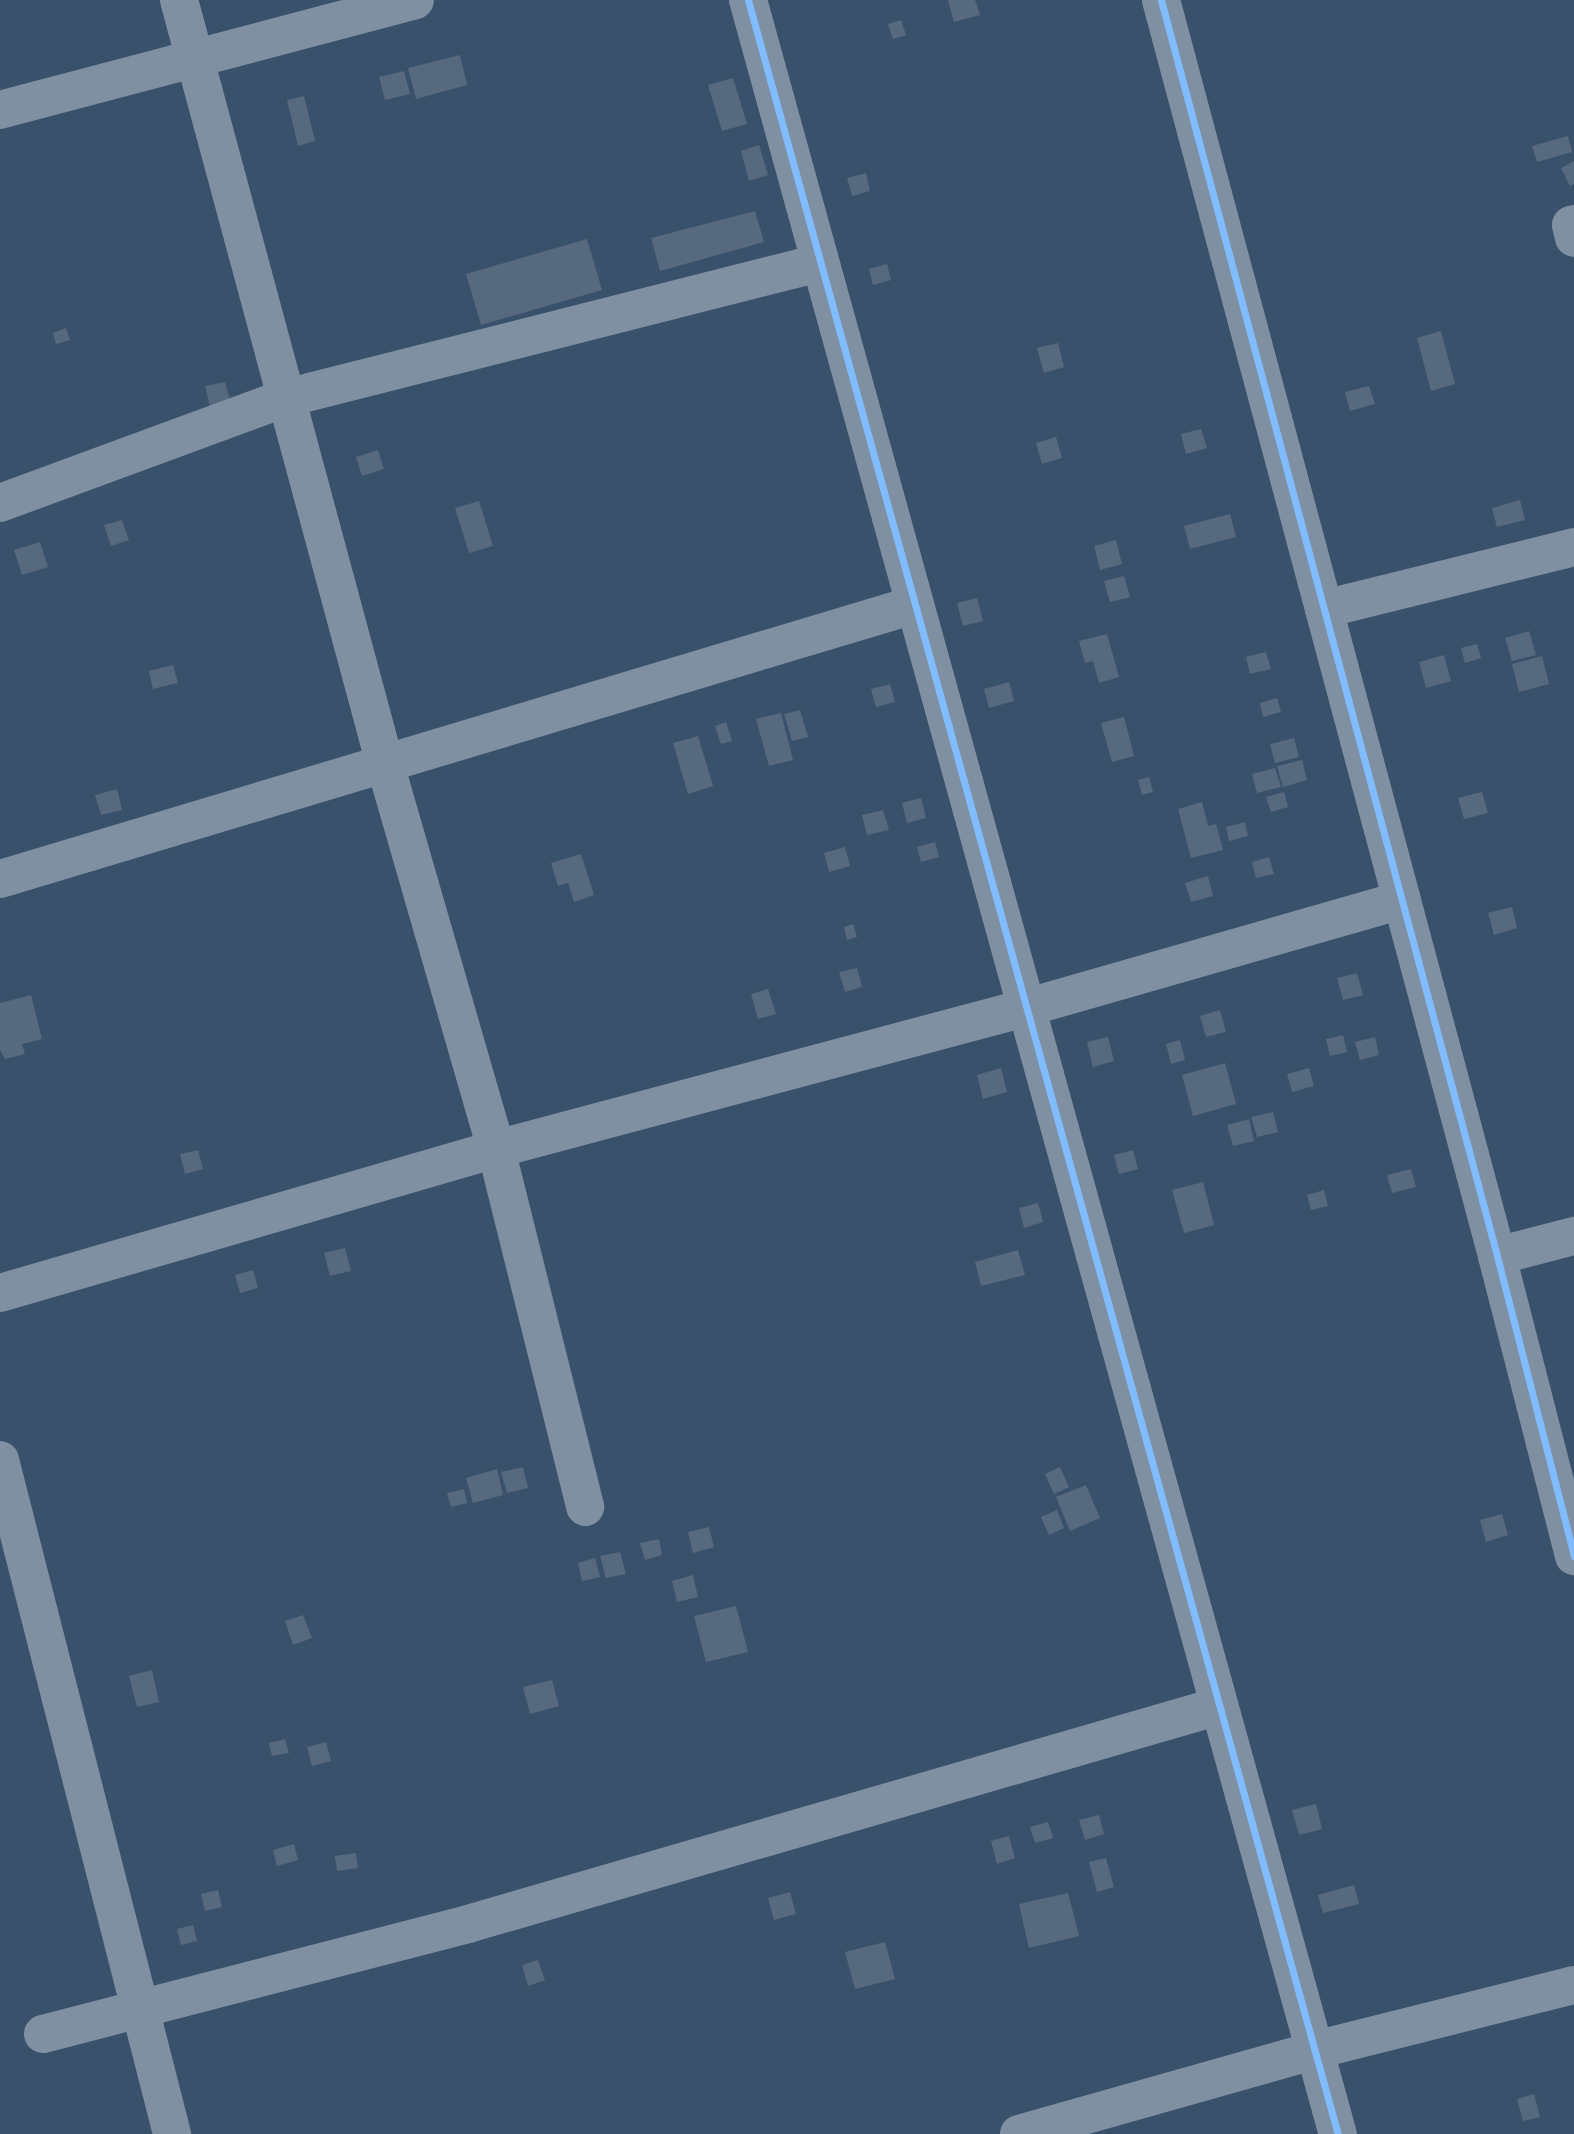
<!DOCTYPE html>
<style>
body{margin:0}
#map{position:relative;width:1574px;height:2134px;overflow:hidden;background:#3a516c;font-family:Roboto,sans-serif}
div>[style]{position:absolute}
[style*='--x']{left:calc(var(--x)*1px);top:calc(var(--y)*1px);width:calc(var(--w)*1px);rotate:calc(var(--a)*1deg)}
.building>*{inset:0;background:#57697f}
.minor>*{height:38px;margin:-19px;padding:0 19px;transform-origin:19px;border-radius:19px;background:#7f90a2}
.cycleway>*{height:7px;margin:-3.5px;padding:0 3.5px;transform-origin:3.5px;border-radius:3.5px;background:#80bcff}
span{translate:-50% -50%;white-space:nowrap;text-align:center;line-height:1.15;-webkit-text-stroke:5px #245082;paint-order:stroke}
</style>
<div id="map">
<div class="building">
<div style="clip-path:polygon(948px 0,975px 0,980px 15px,954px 22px)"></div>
<div style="clip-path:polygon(901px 20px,906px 35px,893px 39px,888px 24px)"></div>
<div style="clip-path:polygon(460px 55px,467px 85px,416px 99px,408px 68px)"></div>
<div style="clip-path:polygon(404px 71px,410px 94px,385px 100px,379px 77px)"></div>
<div style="clip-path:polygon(733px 78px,747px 124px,722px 131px,708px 85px)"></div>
<div style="clip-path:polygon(304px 96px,315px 141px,298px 146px,287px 100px)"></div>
<div style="clip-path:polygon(1568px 136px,1572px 152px,1537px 162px,1532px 146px)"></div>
<div style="clip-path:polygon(759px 145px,768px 175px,749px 181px,741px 151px)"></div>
<div style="clip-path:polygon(1574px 161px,1574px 184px,1570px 186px,1561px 168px)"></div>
<div style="clip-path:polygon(866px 173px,870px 191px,852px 196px,847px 178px)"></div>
<div style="clip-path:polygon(755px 211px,764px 242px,660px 271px,651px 238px)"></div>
<div style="clip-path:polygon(587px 239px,602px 290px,481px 325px,466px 274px)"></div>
<div style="clip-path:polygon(887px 264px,891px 280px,873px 285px,869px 269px)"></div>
<div style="clip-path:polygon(66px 328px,70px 340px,56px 344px,53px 333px)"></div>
<div style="clip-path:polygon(1441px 331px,1455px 384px,1431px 391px,1417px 338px)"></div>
<div style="clip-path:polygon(1058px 343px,1064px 367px,1044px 373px,1037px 348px)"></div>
<div style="clip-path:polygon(225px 382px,230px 401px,210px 406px,205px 386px)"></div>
<div style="clip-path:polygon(1369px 386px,1375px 404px,1350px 411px,1345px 392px)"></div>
<div style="clip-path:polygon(1201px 429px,1207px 448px,1186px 454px,1181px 434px)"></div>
<div style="clip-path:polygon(1056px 437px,1062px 458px,1042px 464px,1036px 443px)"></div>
<div style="clip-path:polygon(378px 450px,384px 469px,362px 476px,356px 457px)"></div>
<div style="clip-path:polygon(1520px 500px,1525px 520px,1497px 527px,1492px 508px)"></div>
<div style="clip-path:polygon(479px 501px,493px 546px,469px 553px,455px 508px)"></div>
<div style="clip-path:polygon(1230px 514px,1236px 537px,1190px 549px,1184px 526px)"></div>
<div style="clip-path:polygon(122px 520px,129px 540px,111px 546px,104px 525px)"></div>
<div style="clip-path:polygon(1116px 540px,1122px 564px,1100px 570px,1094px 546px)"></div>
<div style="clip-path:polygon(40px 542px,48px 567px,22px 575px,14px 550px)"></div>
<div style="clip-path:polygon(1124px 576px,1130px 597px,1110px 602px,1104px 581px)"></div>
<div style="clip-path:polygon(977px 598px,983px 621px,963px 626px,957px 603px)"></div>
<div style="clip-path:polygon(1529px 631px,1536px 655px,1512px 661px,1505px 638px)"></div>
<div style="clip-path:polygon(1107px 634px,1119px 677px,1099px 683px,1093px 661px,1085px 663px,1079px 641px)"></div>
<div style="clip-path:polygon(1477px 644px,1481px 658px,1465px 663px,1461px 648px)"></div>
<div style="clip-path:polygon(1266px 652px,1271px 669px,1250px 674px,1246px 657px)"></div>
<div style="clip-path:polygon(1444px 655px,1451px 681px,1426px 688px,1419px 662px)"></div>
<div style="clip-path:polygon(1542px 656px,1549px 684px,1519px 692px,1512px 664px)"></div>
<div style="clip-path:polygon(173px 665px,178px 683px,153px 689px,149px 671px)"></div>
<div style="clip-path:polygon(1009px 682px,1014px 701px,989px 708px,984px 689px)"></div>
<div style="clip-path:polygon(890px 684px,895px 702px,876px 707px,871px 689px)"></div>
<div style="clip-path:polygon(1277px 698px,1281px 712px,1263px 717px,1260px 703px)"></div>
<div style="clip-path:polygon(800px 710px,808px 737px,792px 741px,784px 714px)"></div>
<div style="clip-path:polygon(781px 713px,793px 760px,769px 766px,756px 719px)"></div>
<div style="clip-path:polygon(1124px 717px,1134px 756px,1112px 762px,1101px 723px)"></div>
<div style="clip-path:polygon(726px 722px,732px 741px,721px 744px,715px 726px)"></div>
<div style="clip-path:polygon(698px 736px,713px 786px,688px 794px,673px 743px)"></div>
<div style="clip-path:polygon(1294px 738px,1299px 757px,1275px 763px,1270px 744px)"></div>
<div style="clip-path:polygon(1302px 760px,1307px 780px,1283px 787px,1277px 766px)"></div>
<div style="clip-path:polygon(1275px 768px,1281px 787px,1257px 793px,1252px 774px)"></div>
<div style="clip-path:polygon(1149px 777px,1153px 792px,1142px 795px,1138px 780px)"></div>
<div style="clip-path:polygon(117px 789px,122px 810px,101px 815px,95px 795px)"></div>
<div style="clip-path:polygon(1284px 792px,1288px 807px,1271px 812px,1266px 797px)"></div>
<div style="clip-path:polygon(1482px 792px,1488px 813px,1464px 819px,1458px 798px)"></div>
<div style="clip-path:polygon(921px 798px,926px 818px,907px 823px,902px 803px)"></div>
<div style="clip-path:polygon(1202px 802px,1208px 826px,1216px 824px,1223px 850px,1191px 858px,1178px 809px)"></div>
<div style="clip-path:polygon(883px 810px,889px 830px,867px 835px,862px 815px)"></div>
<div style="clip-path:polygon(1245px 822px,1248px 836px,1229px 841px,1226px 827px)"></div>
<div style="clip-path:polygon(935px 842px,939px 857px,921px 862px,917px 847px)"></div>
<div style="clip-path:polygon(845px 847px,850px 866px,829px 872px,824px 853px)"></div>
<div style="clip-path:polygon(581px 854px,594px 895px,574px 902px,568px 883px,558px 886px,551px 863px)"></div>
<div style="clip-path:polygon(1269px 857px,1274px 874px,1256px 878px,1252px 862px)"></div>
<div style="clip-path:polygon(1208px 876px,1213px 896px,1191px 902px,1185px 883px)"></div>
<div style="clip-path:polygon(1512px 907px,1517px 928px,1494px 935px,1488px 913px)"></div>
<div style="clip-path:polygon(853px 924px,857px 937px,847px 940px,844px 927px)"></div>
<div style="clip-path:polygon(857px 968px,862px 987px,845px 992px,839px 972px)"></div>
<div style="clip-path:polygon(1357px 973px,1363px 995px,1343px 1000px,1337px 978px)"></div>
<div style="clip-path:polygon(768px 989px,776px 1014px,758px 1019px,751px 994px)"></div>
<div style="clip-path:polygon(31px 995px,42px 1039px,22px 1044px,25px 1054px,5px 1059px,0 1050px,0 1003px)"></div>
<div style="clip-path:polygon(1220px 1010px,1226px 1032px,1206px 1037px,1200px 1016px)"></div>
<div style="clip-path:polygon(1343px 1035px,1347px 1052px,1330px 1056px,1326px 1039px)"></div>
<div style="clip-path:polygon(1108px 1037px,1114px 1061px,1093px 1067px,1087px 1042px)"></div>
<div style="clip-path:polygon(1375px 1037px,1379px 1055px,1360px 1060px,1355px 1042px)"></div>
<div style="clip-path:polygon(1180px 1040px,1185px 1060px,1171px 1064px,1166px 1044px)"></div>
<div style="clip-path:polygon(1225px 1063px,1236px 1104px,1193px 1116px,1182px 1075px)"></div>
<div style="clip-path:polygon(1001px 1068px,1007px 1092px,983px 1099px,977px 1075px)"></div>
<div style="clip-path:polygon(1309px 1068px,1314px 1086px,1292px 1092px,1287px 1074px)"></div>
<div style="clip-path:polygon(1273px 1112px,1278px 1132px,1257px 1137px,1251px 1117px)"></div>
<div style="clip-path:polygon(1249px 1119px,1254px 1141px,1233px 1146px,1227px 1125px)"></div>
<div style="clip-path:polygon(198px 1150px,203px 1169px,185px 1174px,180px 1154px)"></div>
<div style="clip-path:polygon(1133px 1150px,1138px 1169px,1119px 1174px,1114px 1155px)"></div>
<div style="clip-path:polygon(1411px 1169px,1416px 1187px,1392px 1193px,1387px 1175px)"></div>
<div style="clip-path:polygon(1203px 1182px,1214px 1225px,1184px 1233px,1172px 1190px)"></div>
<div style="clip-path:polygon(1324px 1190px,1328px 1206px,1311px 1210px,1307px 1195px)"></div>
<div style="clip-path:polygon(1038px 1203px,1043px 1222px,1024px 1228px,1019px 1208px)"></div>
<div style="clip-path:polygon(345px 1248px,351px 1271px,330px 1276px,324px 1253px)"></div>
<div style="clip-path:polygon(1018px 1250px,1025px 1275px,981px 1286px,975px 1262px)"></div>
<div style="clip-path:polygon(253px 1270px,258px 1288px,240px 1293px,235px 1275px)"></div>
<div style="clip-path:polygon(523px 1467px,528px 1488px,507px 1493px,501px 1472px)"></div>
<div style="clip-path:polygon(1060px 1467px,1069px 1487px,1054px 1494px,1045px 1474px)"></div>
<div style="clip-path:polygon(497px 1469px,503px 1495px,473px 1503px,466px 1478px)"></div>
<div style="clip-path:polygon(1086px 1485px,1100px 1518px,1070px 1531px,1056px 1497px)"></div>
<div style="clip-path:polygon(464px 1489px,467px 1503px,451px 1507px,447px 1493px)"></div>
<div style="clip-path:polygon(1057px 1510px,1064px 1528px,1049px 1535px,1041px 1517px)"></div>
<div style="clip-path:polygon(1502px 1514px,1508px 1535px,1486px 1542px,1480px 1520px)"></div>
<div style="clip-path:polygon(709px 1527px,714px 1547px,693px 1553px,688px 1532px)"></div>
<div style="clip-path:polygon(659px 1539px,662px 1555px,645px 1560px,640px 1543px)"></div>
<div style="clip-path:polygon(620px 1552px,626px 1574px,606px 1578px,600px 1556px)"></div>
<div style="clip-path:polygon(595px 1558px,600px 1577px,582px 1581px,578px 1563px)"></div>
<div style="clip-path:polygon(693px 1575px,698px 1597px,677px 1602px,672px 1581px)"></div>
<div style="clip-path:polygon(736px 1606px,748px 1652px,706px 1662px,694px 1616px)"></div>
<div style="clip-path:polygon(303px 1615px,312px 1638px,293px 1645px,285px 1621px)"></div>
<div style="clip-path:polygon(152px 1670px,159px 1702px,137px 1707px,129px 1676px)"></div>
<div style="clip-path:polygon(552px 1680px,559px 1706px,530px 1714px,523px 1687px)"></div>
<div style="clip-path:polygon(285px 1739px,289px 1753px,272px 1756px,269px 1743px)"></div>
<div style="clip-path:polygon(326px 1742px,331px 1761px,312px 1766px,307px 1747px)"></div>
<div style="clip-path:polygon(1316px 1804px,1322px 1829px,1299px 1835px,1292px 1810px)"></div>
<div style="clip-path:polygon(1099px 1815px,1104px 1834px,1085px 1840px,1079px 1820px)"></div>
<div style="clip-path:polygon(1048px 1822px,1053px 1838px,1035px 1843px,1030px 1827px)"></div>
<div style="clip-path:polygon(1009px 1836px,1015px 1858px,997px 1864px,991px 1841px)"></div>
<div style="clip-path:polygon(294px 1844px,298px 1860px,277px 1866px,273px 1850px)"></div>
<div style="clip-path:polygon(356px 1853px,358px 1868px,337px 1871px,335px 1856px)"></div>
<div style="clip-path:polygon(1106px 1858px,1114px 1887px,1097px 1892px,1089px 1862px)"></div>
<div style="clip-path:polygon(1354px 1885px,1359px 1904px,1323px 1913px,1318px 1895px)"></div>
<div style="clip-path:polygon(218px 1890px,222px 1907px,205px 1911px,201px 1894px)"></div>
<div style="clip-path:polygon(790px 1892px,796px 1914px,774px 1920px,768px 1898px)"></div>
<div style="clip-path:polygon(1068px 1893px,1079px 1936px,1029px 1948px,1019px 1904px)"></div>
<div style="clip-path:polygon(193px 1925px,197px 1941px,181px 1945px,177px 1929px)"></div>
<div style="clip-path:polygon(885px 1942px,895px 1979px,855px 1989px,845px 1952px)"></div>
<div style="clip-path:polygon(538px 1960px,545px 1980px,528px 1986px,522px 1965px)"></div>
<div style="clip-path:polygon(1534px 2094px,1540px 2117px,1523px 2121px,1517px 2099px)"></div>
</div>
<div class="minor">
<div style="--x:179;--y:0;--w:791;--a:74.91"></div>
<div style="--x:385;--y:764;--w:401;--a:73.9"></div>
<div style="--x:496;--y:1149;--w:369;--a:76"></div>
<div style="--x:748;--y:0;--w:2214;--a:74.55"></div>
<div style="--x:1161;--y:0;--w:1300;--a:75.02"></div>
<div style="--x:1497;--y:1256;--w:310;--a:75.6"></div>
<div style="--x:0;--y:110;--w:429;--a:-14.8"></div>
<div style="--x:1574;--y:224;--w:3;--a:162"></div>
<div style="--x:1571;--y:225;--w:13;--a:77"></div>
<div style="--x:0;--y:503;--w:305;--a:-20.2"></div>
<div style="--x:286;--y:398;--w:550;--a:-14.21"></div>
<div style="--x:1324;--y:609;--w:258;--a:-13.9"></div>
<div style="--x:0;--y:879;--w:954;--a:-16.69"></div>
<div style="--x:1497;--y:1256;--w:80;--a:-14.6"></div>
<div style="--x:0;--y:1293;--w:516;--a:-16.19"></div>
<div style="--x:496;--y:1149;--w:547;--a:-14.92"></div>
<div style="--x:1025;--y:1008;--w:392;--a:-16"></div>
<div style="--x:0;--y:1460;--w:696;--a:75.68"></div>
<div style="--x:43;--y:2034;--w:439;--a:-14.5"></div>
<div style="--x:468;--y:1924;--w:782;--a:-16.19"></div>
<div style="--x:1019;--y:2134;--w:308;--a:-15.8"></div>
<div style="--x:1315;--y:2050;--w:267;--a:-14.1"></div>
</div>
<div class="cycleway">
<div style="--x:748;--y:0;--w:2214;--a:74.55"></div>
<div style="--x:1161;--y:0;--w:1300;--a:75.02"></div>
<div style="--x:1497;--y:1256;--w:310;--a:75.6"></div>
</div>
</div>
